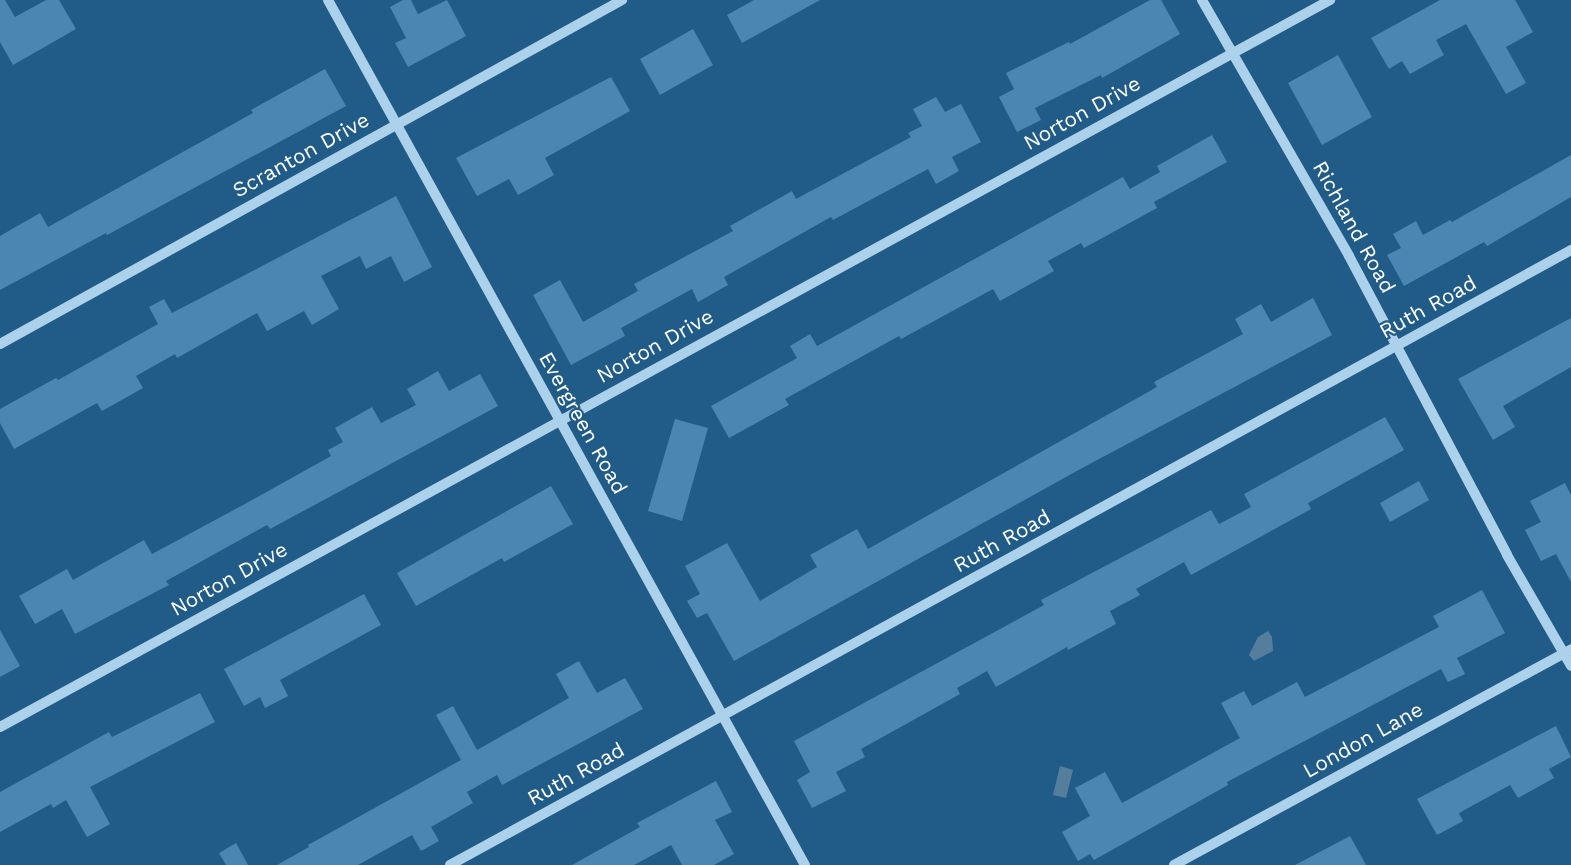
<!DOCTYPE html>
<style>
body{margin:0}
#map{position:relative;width:1571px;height:865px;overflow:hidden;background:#215c88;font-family:"Work Sans",sans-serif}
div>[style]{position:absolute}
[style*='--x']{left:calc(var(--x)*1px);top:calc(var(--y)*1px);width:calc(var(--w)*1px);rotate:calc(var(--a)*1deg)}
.water>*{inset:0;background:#557e9d}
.building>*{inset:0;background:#4a86b1}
.minor>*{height:10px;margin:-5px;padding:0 5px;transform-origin:5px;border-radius:5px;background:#acd1ea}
span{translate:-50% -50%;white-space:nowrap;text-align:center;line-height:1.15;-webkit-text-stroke:4.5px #215c88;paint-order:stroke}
.street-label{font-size:21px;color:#fff}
</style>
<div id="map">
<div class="water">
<div style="clip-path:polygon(1268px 631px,1272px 637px,1273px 651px,1254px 661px,1249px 655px,1258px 637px)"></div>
<div style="clip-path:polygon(1060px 766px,1073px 770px,1066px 798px,1053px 795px)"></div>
</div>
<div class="building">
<div style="clip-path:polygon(0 0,5px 0,15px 17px,46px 0,59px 0,76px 29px,13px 65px,0 42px)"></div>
<div style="clip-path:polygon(403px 0,411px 0,418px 14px,447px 0,466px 36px,408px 67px,395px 43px,406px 38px,390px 7px)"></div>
<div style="clip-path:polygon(754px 0,820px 0,742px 43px,727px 15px)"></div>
<div style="clip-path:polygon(1150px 0,1161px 0,1180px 34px,1102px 78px,1101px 75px,1035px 108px,1041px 120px,1017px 132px,999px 97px,1014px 89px,1006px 73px,1069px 42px,1070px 44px)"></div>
<div style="clip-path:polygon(1440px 0,1515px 0,1533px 32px,1506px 47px,1526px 83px,1506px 94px,1466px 24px,1436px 40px,1444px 55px,1410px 74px,1402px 61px,1389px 69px,1371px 38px)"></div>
<div style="clip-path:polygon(693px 29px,713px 65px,660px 95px,640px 59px)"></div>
<div style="clip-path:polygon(1338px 55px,1372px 117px,1322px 145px,1288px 83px)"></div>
<div style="clip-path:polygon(325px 69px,346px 106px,107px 235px,106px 233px,0 290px,0 236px,40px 213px,48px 227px,253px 113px,251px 110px)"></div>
<div style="clip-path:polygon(611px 77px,630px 111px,545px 158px,554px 175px,518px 195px,509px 179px,477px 196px,456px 158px)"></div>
<div style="clip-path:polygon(936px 97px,945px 112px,961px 104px,981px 142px,952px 157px,959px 171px,936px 184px,928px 169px,833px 220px,831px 217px,724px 277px,728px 285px,698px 302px,692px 289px,621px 328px,625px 336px,571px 365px,533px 295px,560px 280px,583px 322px,638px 291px,634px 284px,733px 231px,730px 226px,792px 191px,796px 199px,911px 137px,908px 133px,922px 126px,913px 109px)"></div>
<div style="clip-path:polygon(1212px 135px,1227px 162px,1154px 202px,1157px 208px,1084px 248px,1081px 243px,1048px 261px,1054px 271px,1000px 301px,993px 289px,901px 339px,899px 336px,785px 399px,789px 405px,729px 438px,711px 406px,797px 358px,790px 346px,810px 334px,817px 346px,1123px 177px,1130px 189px,1160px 172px,1157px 166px)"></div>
<div style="clip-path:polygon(1571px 155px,1571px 197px,1487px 246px,1484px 242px,1404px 286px,1387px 255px,1401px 248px,1393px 234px,1416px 221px,1423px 235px,1450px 220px,1452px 222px)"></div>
<div style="clip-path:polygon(396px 196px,432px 267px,404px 282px,391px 256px,366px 269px,360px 256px,321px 276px,339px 309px,312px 325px,304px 311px,267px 331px,257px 313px,177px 358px,175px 354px,136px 376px,143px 388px,102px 411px,97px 403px,14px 449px,0 423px,0 409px,56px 378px,58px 380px,158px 324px,149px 307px,164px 299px,172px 313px)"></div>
<div style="clip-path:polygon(1313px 298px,1332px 335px,1084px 467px,734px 661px,707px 613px,697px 618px,687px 601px,700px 594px,685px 566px,727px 543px,760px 601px,817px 567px,810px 555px,857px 529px,868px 549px,1157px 387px,1154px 382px,1243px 334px,1235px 319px,1261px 304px,1271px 322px)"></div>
<div style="clip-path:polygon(1571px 318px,1571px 367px,1503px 406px,1515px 427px,1493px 440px,1458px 379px)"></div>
<div style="clip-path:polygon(438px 371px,449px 391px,480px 374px,498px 406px,270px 529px,267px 525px,166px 581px,169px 585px,75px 634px,62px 609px,35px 624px,19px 596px,67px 569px,73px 580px,144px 540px,152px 554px,243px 505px,331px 456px,328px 450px,343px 442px,335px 428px,372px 407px,381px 423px,416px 405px,407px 389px)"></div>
<div style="clip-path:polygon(1385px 417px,1404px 450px,1308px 503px,1311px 509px,1191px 575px,1184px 562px,1136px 589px,1140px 595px,1110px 611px,1116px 624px,1068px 650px,1067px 647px,996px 687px,987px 671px,957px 688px,960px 694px,861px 749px,865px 757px,836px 772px,846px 791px,812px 808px,797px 780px,810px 772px,794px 741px,1044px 605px,1041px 600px,1211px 510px,1219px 524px,1251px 507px,1244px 494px)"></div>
<div style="clip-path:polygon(675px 419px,708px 428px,682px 521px,648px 511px)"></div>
<div style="clip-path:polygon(1419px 481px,1429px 500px,1390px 522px,1380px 503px)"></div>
<div style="clip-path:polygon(1565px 483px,1571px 495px,1571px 582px,1556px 554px,1541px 561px,1525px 530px,1541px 522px,1530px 501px)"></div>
<div style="clip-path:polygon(551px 486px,573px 524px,504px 562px,502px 558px,416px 606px,397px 573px)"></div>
<div style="clip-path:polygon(1482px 590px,1505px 633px,1457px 658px,1465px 674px,1448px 682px,1441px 669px,1227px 782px,1228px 785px,1094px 860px,1090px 854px,1078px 861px,1062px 832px,1090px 816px,1075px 788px,1105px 772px,1122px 803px,1240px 738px,1221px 703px,1244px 691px,1252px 706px,1297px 682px,1305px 697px,1439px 627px,1433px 616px)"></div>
<div style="clip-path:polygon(364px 594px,381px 625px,280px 680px,288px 696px,265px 708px,260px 697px,244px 706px,224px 669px)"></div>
<div style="clip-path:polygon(0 630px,20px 666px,0 677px)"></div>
<div style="clip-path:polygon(579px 661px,597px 693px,625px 678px,643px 709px,502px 785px,497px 775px,467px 792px,473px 803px,431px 827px,439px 841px,421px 851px,412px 835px,358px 865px,277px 865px,309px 847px,308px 845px,461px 760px,436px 715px,453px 706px,477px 750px,569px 698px,556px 674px)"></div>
<div style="clip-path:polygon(200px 693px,215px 722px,90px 787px,110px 824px,87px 837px,66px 800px,53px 808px,51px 804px,0 832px,0 792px,109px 732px,112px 737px)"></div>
<div style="clip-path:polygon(1556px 726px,1571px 757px,1549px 769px,1554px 778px,1518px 798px,1510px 785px,1459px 813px,1463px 821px,1437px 835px,1417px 799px)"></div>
<div style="clip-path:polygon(716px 781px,732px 812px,715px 820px,734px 854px,714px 865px,682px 865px,671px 845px,634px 865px,572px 865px,640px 827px,637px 823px)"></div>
<div style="clip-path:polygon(1350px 836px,1366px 865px,1295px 865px)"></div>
<div style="clip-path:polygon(236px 843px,248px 865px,226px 865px,219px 853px)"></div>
</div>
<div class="minor">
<div style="--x:328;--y:0;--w:988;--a:61.13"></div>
<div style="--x:1202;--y:0;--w:295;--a:60.1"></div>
<div style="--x:1349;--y:256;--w:338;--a:62.1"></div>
<div style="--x:1507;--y:555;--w:128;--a:60"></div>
<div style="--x:0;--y:344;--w:711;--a:-28.94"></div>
<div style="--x:0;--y:727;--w:1516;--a:-28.66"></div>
<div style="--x:450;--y:865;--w:1279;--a:-28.75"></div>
<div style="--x:1174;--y:865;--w:452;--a:-28.5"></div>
</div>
<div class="street-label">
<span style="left:1082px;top:113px;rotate:-29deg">Norton Drive</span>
<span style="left:301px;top:155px;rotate:-29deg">Scranton Drive</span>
<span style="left:1354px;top:227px;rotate:61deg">Richland Road</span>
<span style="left:1428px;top:307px;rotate:-29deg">Ruth Road</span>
<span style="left:655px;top:346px;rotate:-29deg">Norton Drive</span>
<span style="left:583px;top:423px;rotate:61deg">Evergreen Road</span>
<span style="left:1002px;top:541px;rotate:-29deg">Ruth Road</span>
<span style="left:229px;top:579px;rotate:-29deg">Norton Drive</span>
<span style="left:1363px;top:740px;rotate:-29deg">London Lane</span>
<span style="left:576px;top:774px;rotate:-29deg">Ruth Road</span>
</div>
</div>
